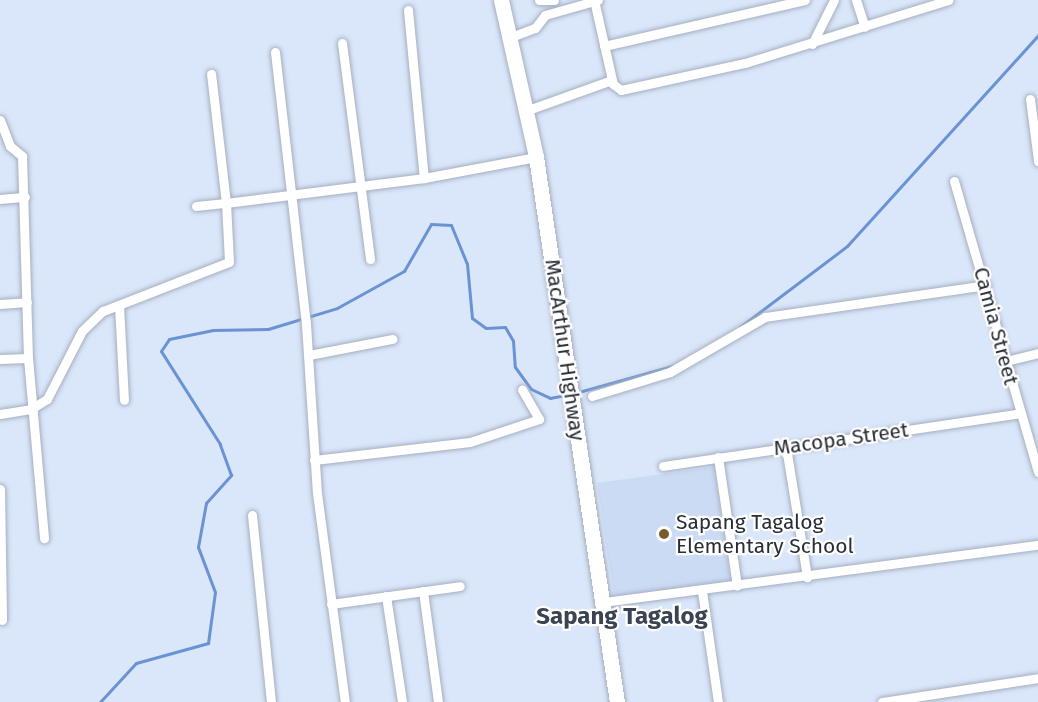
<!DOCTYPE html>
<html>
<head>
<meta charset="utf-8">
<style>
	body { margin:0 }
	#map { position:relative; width:1038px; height:702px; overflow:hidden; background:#dae6f9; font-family:"Fira Sans",sans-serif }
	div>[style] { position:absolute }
	.built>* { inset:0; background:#cbdbf4 }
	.stream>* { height:3px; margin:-1.5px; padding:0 1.5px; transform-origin:1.5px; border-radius:1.5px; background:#6a93d3 }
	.roads { filter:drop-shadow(0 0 2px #a4afc1) drop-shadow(0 0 2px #a4afc1) }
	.minor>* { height:9px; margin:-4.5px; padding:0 4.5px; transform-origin:4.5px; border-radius:4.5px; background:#fff }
	.trunk>* { height:15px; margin:-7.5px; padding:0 7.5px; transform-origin:7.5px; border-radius:7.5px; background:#fff }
	.dots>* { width:16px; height:16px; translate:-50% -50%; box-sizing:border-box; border:3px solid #fff; border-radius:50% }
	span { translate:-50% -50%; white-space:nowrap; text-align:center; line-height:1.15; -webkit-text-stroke:4.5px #fff; paint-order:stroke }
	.street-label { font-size:21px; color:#292e35 }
	.poi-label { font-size:21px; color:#292e35 }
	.left { translate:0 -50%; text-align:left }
	.quarter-label { font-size:24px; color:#3a4352; font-weight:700 }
</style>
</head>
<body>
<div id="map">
	<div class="built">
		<i style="clip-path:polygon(714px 467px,731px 585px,614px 597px,597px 483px)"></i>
	</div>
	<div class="stream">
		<i style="left:740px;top:327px;width:134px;rotate:-37.1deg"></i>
		<i style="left:847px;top:246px;width:285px;rotate:-47.8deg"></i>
		<i style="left:575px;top:393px;width:101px;rotate:-15.6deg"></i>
		<i style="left:100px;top:702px;width:53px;rotate:-47.3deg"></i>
		<i style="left:136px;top:663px;width:75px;rotate:-15.5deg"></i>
		<i style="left:208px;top:643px;width:51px;rotate:-82.2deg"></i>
		<i style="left:215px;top:592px;width:48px;rotate:-110.7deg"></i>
		<i style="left:198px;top:547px;width:45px;rotate:-79.7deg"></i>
		<i style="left:206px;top:503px;width:38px;rotate:-48deg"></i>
		<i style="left:231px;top:475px;width:33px;rotate:-110deg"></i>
		<i style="left:220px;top:444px;width:110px;rotate:-122.4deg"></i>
		<i style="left:161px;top:351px;width:14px;rotate:-56deg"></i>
		<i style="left:169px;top:339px;width:45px;rotate:-11.6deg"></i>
		<i style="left:213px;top:330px;width:55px;rotate:-1deg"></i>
		<i style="left:268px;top:329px;width:72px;rotate:-16.9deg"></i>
		<i style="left:337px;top:308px;width:77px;rotate:-28.9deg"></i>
		<i style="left:404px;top:271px;width:54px;rotate:-60.1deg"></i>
		<i style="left:431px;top:224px;width:20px;rotate:3deg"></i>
		<i style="left:451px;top:225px;width:42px;rotate:67.7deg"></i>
		<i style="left:467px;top:264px;width:54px;rotate:84.7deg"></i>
		<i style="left:472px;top:318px;width:17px;rotate:36deg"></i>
		<i style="left:486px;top:328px;width:19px;rotate:-3deg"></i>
		<i style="left:505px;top:327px;width:16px;rotate:60deg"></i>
		<i style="left:513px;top:341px;width:26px;rotate:86deg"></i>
		<i style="left:515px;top:367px;width:27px;rotate:54deg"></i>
		<i style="left:531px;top:389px;width:21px;rotate:25deg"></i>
		<i style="left:550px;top:398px;width:15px;rotate:-11deg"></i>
	</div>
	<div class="roads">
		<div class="minor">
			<i style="left:539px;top:0;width:15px"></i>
			<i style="left:594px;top:0;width:86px;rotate:77.3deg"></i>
			<i style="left:613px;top:84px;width:10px;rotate:37deg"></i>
			<i style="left:621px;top:90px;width:127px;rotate:-12.3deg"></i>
			<i style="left:745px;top:63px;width:213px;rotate:-17.2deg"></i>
			<i style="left:856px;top:0;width:28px;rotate:72deg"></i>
			<i style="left:408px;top:10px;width:169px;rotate:84.6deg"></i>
			<i style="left:511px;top:37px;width:26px;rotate:-21deg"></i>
			<i style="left:535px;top:28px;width:16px;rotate:-52deg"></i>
			<i style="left:545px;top:15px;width:55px;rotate:-15.8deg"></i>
			<i style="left:342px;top:43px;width:218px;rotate:82.6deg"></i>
			<i style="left:812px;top:44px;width:49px;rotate:-63.4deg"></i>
			<i style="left:604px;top:46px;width:206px;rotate:-12.9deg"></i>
			<i style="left:275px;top:52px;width:274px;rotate:83.5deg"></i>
			<i style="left:306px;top:324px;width:169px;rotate:86.3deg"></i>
			<i style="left:317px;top:493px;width:211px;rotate:82.4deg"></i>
			<i style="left:1030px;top:99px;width:63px;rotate:82.6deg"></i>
			<i style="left:528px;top:110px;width:89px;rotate:-19.7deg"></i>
			<i style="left:0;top:120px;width:28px;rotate:69deg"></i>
			<i style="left:10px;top:146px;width:16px;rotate:40deg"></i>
			<i style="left:22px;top:156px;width:202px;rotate:88.3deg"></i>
			<i style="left:28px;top:358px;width:181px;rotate:84.9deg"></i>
			<i style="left:954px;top:181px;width:303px;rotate:73.9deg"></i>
			<i style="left:0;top:199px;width:25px;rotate:-5deg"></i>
			<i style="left:196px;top:206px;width:30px;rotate:-6deg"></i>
			<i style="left:226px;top:203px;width:130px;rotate:-96.6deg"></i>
			<i style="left:0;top:304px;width:27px;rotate:-4deg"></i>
			<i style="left:119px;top:305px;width:95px;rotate:87deg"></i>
			<i style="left:309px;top:355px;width:85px;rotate:-10.9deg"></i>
			<i style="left:0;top:359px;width:28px;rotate:-2deg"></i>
			<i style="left:1006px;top:361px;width:33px;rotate:-14deg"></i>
			<i style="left:592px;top:396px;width:82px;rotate:-17.1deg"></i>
			<i style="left:670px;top:372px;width:110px;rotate:-30.1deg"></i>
			<i style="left:765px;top:317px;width:223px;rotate:-8.2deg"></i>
			<i style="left:0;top:414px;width:31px;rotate:-9deg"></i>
			<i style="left:31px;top:409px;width:19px;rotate:-32deg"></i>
			<i style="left:47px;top:399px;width:76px;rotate:-62.8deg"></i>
			<i style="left:82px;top:331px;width:29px;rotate:-44deg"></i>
			<i style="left:103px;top:311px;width:135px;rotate:-21.3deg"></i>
			<i style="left:229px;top:262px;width:59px;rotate:-92.9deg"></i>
			<i style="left:226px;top:203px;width:200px;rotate:-7.2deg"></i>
			<i style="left:424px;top:178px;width:114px;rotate:-10.6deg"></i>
			<i style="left:786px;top:447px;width:132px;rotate:80.8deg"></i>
			<i style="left:718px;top:457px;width:130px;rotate:81.6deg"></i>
			<i style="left:314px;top:460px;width:157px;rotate:-6.6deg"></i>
			<i style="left:470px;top:442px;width:73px;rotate:-18.4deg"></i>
			<i style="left:539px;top:419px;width:34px;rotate:-120deg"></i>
			<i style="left:663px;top:466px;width:361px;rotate:-8.4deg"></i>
			<i style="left:0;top:489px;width:131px;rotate:89.1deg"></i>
			<i style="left:252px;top:515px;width:188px;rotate:84.2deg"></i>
			<i style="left:423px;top:591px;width:112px;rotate:82.3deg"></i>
			<i style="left:702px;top:591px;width:112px;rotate:81.8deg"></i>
			<i style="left:386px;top:596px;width:107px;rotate:81.4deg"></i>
			<i style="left:603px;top:602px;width:439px;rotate:-7.5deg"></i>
			<i style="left:331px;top:604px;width:130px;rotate:-7.9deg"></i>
			<i style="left:882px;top:702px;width:158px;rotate:-8.7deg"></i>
		</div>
		<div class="trunk">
			<i style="left:501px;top:0;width:161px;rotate:77.4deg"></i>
			<i style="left:536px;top:157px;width:551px;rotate:81.55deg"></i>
		</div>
	</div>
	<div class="dots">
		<i style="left:664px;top:534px;background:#775c2e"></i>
	</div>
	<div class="street-label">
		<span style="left:996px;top:326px;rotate:75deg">Camia Street</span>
		<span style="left:565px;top:350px;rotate:82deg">MacArthur Highway</span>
		<span style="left:841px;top:439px;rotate:-8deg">Macopa Street</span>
	</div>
	<div class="poi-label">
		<span class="left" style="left:676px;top:534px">Sapang Tagalog<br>Elementary School</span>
	</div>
	<div class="quarter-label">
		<span style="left:622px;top:617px">Sapang Tagalog</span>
	</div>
</div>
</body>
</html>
